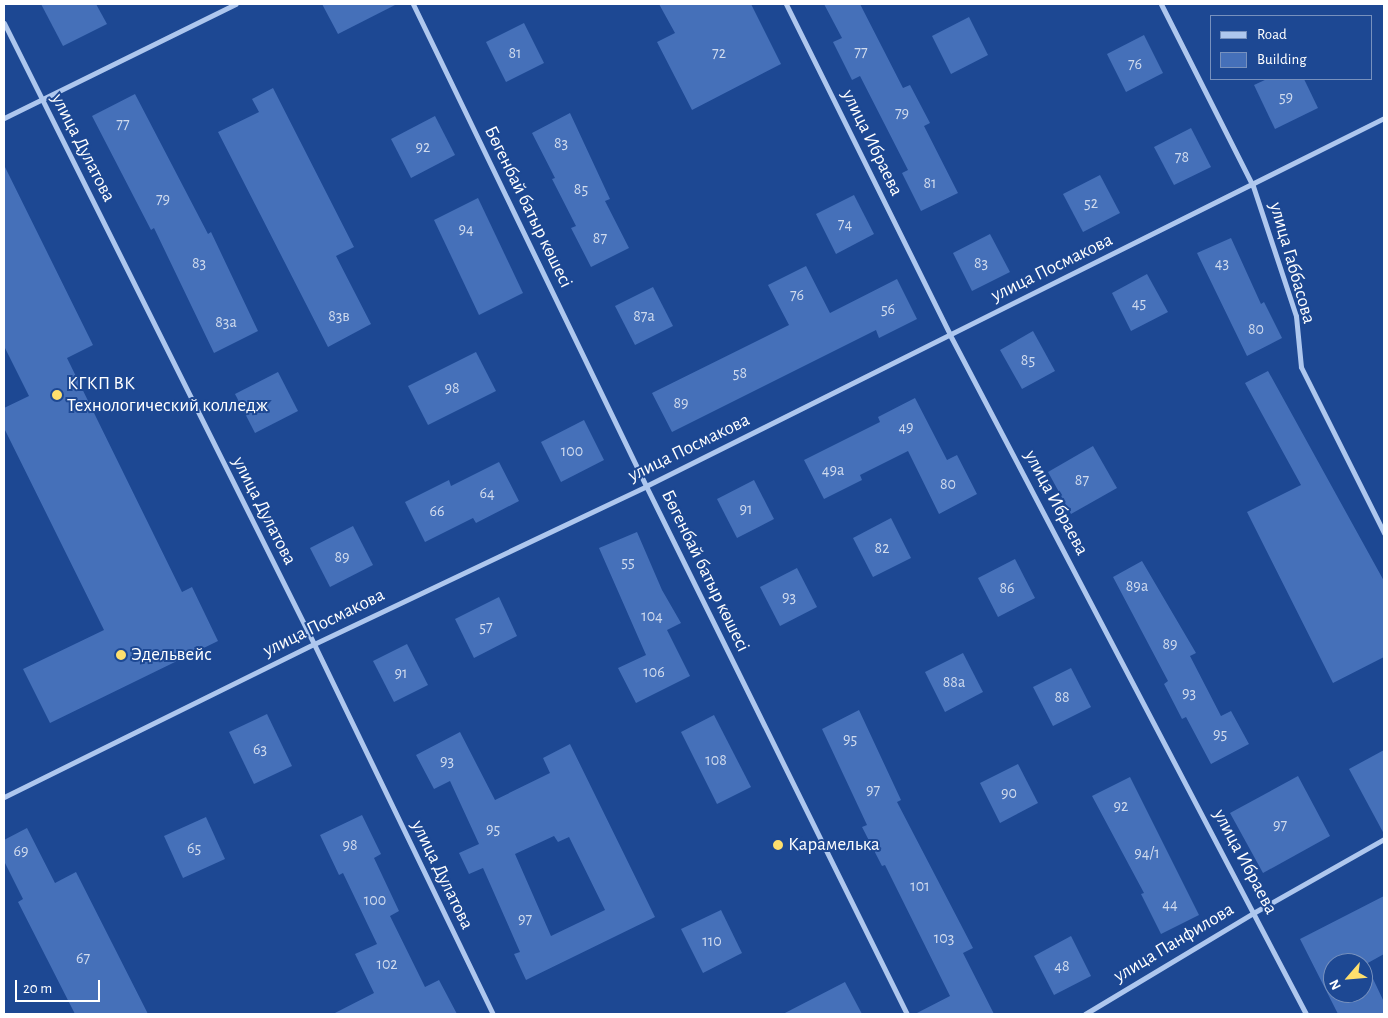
<!DOCTYPE html>
<html>
<head>
<meta charset="utf-8">
<style>
	body { margin:0 }
	#map { position:relative; width:1388px; height:1018px; overflow:hidden; background:#1d4893; font-family:"Alegreya Sans",sans-serif }
	div>[style] { position:absolute }
	.building>* { inset:0; background:#4570b9 }
	.street>* { height:5px; margin:-2.5px; padding:0 2.5px; transform-origin:2.5px; border-radius:2.5px; background:#aec7ee }
	.dots>* { width:14px; height:14px; translate:-50% -50%; box-sizing:border-box; border:2px solid #1d4893; border-radius:50% }
	span { translate:-50% -50%; white-space:nowrap; text-align:center; line-height:1.15; -webkit-text-stroke:4px #1d4893; paint-order:stroke }
	.number-label { font-size:16px; color:#d0dbee }
	.number-label span { -webkit-text-stroke-width:0 }
	.street-label { font-size:19px; color:#fff }
	.poi-label { font-size:19px; color:#fff }
	.left { translate:0 -50%; text-align:left }
	.frame { position:absolute; inset:0; border:5px solid #fff; pointer-events:none }
	.legend { position:absolute; left:1210px; top:15px; width:162px; height:65px; box-sizing:border-box; background:#1d4893; border:1px solid #7791be; margin:0; padding:6px 9px; list-style:none; font-size:15px; color:#fff }
	.legend li { display:flex; align-items:center; gap:10px; height:25px }
	.legend b { width:25px; border:1px solid #7791be }
	.north { position:absolute; left:1323px; top:953px; width:50px; height:50px; box-sizing:border-box; background:#1d4893; border:1px solid #7791be; border-radius:50%; rotate:243deg; font-size:14px; font-weight:700; line-height:20px; text-align:center; color:#fff }
	.north::after { content:''; display:block; margin:auto; width:18px; height:22px; background:#fedf6d; clip-path:polygon(50% 0,100% 100%,50% 72%,0 100%) }
	.scale { position:absolute; left:15px; top:980px; width:85px; height:22px; box-sizing:border-box; border:2px solid #fff; border-top:0; padding-left:6px; font-size:15px; line-height:18px; white-space:nowrap; color:#fff; -webkit-text-stroke:4px #1d4893; paint-order:stroke }
</style>
</head>
<body>
<div id="map">
	<div class="building">
		<i style="clip-path:polygon(41px 4px,96px 4px,107px 24px,63px 46px)"></i>
		<i style="clip-path:polygon(322px 4px,397px 4px,338px 34px)"></i>
		<i style="clip-path:polygon(659px 4px,751px 4px,781px 64px,692px 110px,657px 42px,675px 33px)"></i>
		<i style="clip-path:polygon(824px 4px,860px 4px,903px 88px,910px 85px,930px 123px,924px 126px,958px 193px,921px 211px,902px 173px,908px 170px,860px 76px,852px 80px,833px 42px,842px 38px)"></i>
		<i style="clip-path:polygon(969px 17px,988px 55px,951px 74px,932px 36px)"></i>
		<i style="clip-path:polygon(524px 23px,544px 63px,506px 82px,486px 42px)"></i>
		<i style="clip-path:polygon(1144px 35px,1163px 73px,1126px 92px,1107px 54px)"></i>
		<i style="clip-path:polygon(1267px 79px,1304px 79px,1318px 108px,1275px 129px,1254px 85px)"></i>
		<i style="clip-path:polygon(273px 88px,354px 247px,336px 256px,371px 324px,328px 347px,218px 132px,259px 112px,252px 99px)"></i>
		<i style="clip-path:polygon(135px 94px,208px 234px,211px 232px,258px 331px,214px 353px,154px 228px,151px 230px,92px 116px)"></i>
		<i style="clip-path:polygon(570px 113px,610px 199px,605px 201px,629px 248px,591px 267px,571px 228px,576px 226px,552px 179px,555px 178px,532px 133px)"></i>
		<i style="clip-path:polygon(435px 116px,455px 155px,411px 178px,391px 139px)"></i>
		<i style="clip-path:polygon(1191px 128px,1211px 167px,1174px 185px,1154px 147px)"></i>
		<i style="clip-path:polygon(4px 165px,93px 345px,67px 358px,182px 592px,192px 587px,218px 641px,50px 723px,23px 669px,104px 630px,4px 428px,4px 408px,29px 396px,4px 346px)"></i>
		<i style="clip-path:polygon(1100px 175px,1120px 213px,1083px 232px,1063px 194px)"></i>
		<i style="clip-path:polygon(854px 195px,874px 234px,836px 254px,816px 214px)"></i>
		<i style="clip-path:polygon(478px 198px,523px 293px,479px 315px,434px 220px)"></i>
		<i style="clip-path:polygon(990px 234px,1010px 272px,972px 291px,953px 253px)"></i>
		<i style="clip-path:polygon(1231px 238px,1261px 304px,1264px 302px,1282px 338px,1247px 356px,1197px 253px)"></i>
		<i style="clip-path:polygon(806px 266px,830px 313px,897px 279px,917px 319px,879px 338px,876px 330px,672px 432px,652px 393px,789px 325px,768px 285px)"></i>
		<i style="clip-path:polygon(1147px 274px,1168px 312px,1131px 331px,1112px 293px)"></i>
		<i style="clip-path:polygon(653px 287px,673px 326px,635px 345px,615px 306px)"></i>
		<i style="clip-path:polygon(1033px 331px,1055px 371px,1022px 389px,1000px 350px)"></i>
		<i style="clip-path:polygon(476px 352px,496px 391px,428px 425px,408px 386px)"></i>
		<i style="clip-path:polygon(1268px 371px,1384px 581px,1384px 657px,1333px 683px,1247px 512px,1301px 485px,1245px 383px)"></i>
		<i style="clip-path:polygon(278px 372px,298px 411px,255px 433px,235px 394px)"></i>
		<i style="clip-path:polygon(915px 398px,947px 460px,957px 455px,977px 494px,939px 514px,908px 451px,860px 475px,862px 480px,824px 499px,804px 460px,880px 422px,878px 417px)"></i>
		<i style="clip-path:polygon(584px 420px,604px 460px,561px 482px,541px 442px)"></i>
		<i style="clip-path:polygon(1093px 446px,1117px 488px,1071px 514px,1048px 472px)"></i>
		<i style="clip-path:polygon(499px 462px,519px 501px,476px 523px,473px 518px,425px 542px,405px 502px,449px 480px,451px 486px)"></i>
		<i style="clip-path:polygon(754px 480px,774px 519px,737px 538px,717px 499px)"></i>
		<i style="clip-path:polygon(891px 518px,911px 558px,873px 577px,853px 538px)"></i>
		<i style="clip-path:polygon(353px 526px,373px 565px,330px 587px,310px 548px)"></i>
		<i style="clip-path:polygon(637px 532px,662px 590px,681px 623px,667px 630px,690px 676px,636px 703px,618px 668px,646px 655px,599px 548px)"></i>
		<i style="clip-path:polygon(1015px 559px,1035px 598px,998px 617px,978px 578px)"></i>
		<i style="clip-path:polygon(1142px 561px,1196px 653px,1190px 656px,1221px 716px,1231px 711px,1249px 744px,1211px 764px,1186px 717px,1182px 719px,1164px 684px,1168px 681px,1113px 577px)"></i>
		<i style="clip-path:polygon(797px 568px,817px 607px,780px 626px,760px 587px)"></i>
		<i style="clip-path:polygon(499px 597px,517px 636px,474px 658px,455px 619px)"></i>
		<i style="clip-path:polygon(407px 644px,428px 685px,394px 702px,373px 661px)"></i>
		<i style="clip-path:polygon(963px 653px,983px 692px,945px 712px,925px 672px)"></i>
		<i style="clip-path:polygon(1071px 668px,1091px 707px,1053px 726px,1033px 687px)"></i>
		<i style="clip-path:polygon(859px 710px,901px 800px,897px 802px,973px 948px,963px 953px,994px 1014px,915px 1014px,950px 996px,885px 865px,882px 866px,862px 827px,867px 825px,822px 729px)"></i>
		<i style="clip-path:polygon(267px 714px,292px 766px,254px 784px,229px 732px)"></i>
		<i style="clip-path:polygon(714px 715px,751px 787px,717px 804px,681px 732px)"></i>
		<i style="clip-path:polygon(evenodd,460px 732px,495px 800px,550px 773px,543px 758px,570px 744px,655px 917px,526px 980px,514px 954px,520px 952px,483px 868px,469px 874px,459px 853px,479px 844px,450px 781px,434px 789px,416px 755px,460px 732px,554px 836px,558px 842px,569px 837px,605px 910px,551px 936px,515px 854px,554px 836px)"></i>
		<i style="clip-path:polygon(1384px 750px,1384px 834px,1349px 769px)"></i>
		<i style="clip-path:polygon(1018px 764px,1038px 803px,1000px 823px,980px 783px)"></i>
		<i style="clip-path:polygon(1298px 776px,1330px 836px,1263px 873px,1230px 813px)"></i>
		<i style="clip-path:polygon(1130px 777px,1199px 915px,1161px 934px,1141px 894px,1144px 893px,1092px 796px)"></i>
		<i style="clip-path:polygon(362px 815px,381px 854px,374px 858px,399px 911px,390px 916px,425px 987px,439px 980px,457px 1014px,333px 1014px,374px 993px,355px 954px,377px 944px,343px 873px,339px 875px,320px 835px)"></i>
		<i style="clip-path:polygon(206px 817px,225px 859px,183px 878px,164px 836px)"></i>
		<i style="clip-path:polygon(27px 828px,55px 883px,76px 872px,148px 1014px,75px 1014px,18px 902px,23px 899px,4px 861px,4px 840px)"></i>
		<i style="clip-path:polygon(evenodd,1384px 896px,1384px 954px,1366px 964px,1384px 1002px,1384px 1014px,1338px 1014px,1300px 939px,1384px 896px,1333px 963px,1363px 963px,1363px 993px,1333px 993px,1333px 963px)"></i>
		<i style="clip-path:polygon(721px 910px,742px 953px,703px 973px,681px 929px)"></i>
		<i style="clip-path:polygon(1071px 936px,1091px 976px,1054px 995px,1034px 956px)"></i>
		<i style="clip-path:polygon(845px 982px,862px 1014px,783px 1014px)"></i>
	</div>
	<div class="street">
		<i style="left:413px;top:4px;width:535px;rotate:64.2deg"></i>
		<i style="left:646px;top:486px;width:589px;rotate:63.7deg"></i>
		<i style="left:786px;top:4px;width:369px;rotate:63.6deg"></i>
		<i style="left:950px;top:335px;width:767px;rotate:62.33deg"></i>
		<i style="left:1161px;top:4px;width:204px;rotate:63.2deg"></i>
		<i style="left:1253px;top:186px;width:137px;rotate:71.7deg"></i>
		<i style="left:1296px;top:316px;width:51px;rotate:84.4deg"></i>
		<i style="left:1301px;top:367px;width:186px;rotate:63.4deg"></i>
		<i style="left:4px;top:23px;width:694px;rotate:63.47deg"></i>
		<i style="left:314px;top:644px;width:411px;rotate:64.2deg"></i>
		<i style="left:4px;top:118px;width:258px;rotate:-26.2deg"></i>
		<i style="left:4px;top:797px;width:346px;rotate:-26.3deg"></i>
		<i style="left:314px;top:644px;width:368px;rotate:-25.4deg"></i>
		<i style="left:646px;top:486px;width:825px;rotate:-26.5deg"></i>
		<i style="left:1085px;top:1014px;width:198px;rotate:-31deg"></i>
		<i style="left:1255px;top:912px;width:148px;rotate:-29.5deg"></i>
	</div>
	<div class="dots">
		<i style="left:57px;top:395px;background:#fedf6d"></i>
		<i style="left:121px;top:655px;background:#fedf6d"></i>
		<i style="left:778px;top:845px;background:#fedf6d"></i>
	</div>
	<div class="number-label">
		<span style="left:861px;top:52px">77</span>
		<span style="left:515px;top:53px">81</span>
		<span style="left:719px;top:53px">72</span>
		<span style="left:1135px;top:64px">76</span>
		<span style="left:1286px;top:97px">59</span>
		<span style="left:902px;top:113px">79</span>
		<span style="left:123px;top:124px">77</span>
		<span style="left:561px;top:143px">83</span>
		<span style="left:423px;top:147px">92</span>
		<span style="left:1182px;top:157px">78</span>
		<span style="left:930px;top:183px">81</span>
		<span style="left:581px;top:189px">85</span>
		<span style="left:163px;top:199px">79</span>
		<span style="left:1091px;top:203px">52</span>
		<span style="left:845px;top:224px">74</span>
		<span style="left:466px;top:229px">94</span>
		<span style="left:600px;top:238px">87</span>
		<span style="left:199px;top:263px">83</span>
		<span style="left:981px;top:263px">83</span>
		<span style="left:1222px;top:263px">43</span>
		<span style="left:797px;top:295px">76</span>
		<span style="left:1139px;top:303px">45</span>
		<span style="left:888px;top:309px">56</span>
		<span style="left:339px;top:316px">83в</span>
		<span style="left:644px;top:316px">87а</span>
		<span style="left:226px;top:322px">83а</span>
		<span style="left:1256px;top:329px">80</span>
		<span style="left:1028px;top:360px">85</span>
		<span style="left:740px;top:373px">58</span>
		<span style="left:452px;top:388px">98</span>
		<span style="left:681px;top:403px">89</span>
		<span style="left:906px;top:427px">49</span>
		<span style="left:572px;top:451px">100</span>
		<span style="left:833px;top:470px">49а</span>
		<span style="left:1082px;top:480px">87</span>
		<span style="left:948px;top:484px">80</span>
		<span style="left:487px;top:493px">64</span>
		<span style="left:746px;top:509px">91</span>
		<span style="left:437px;top:511px">66</span>
		<span style="left:882px;top:548px">82</span>
		<span style="left:342px;top:557px">89</span>
		<span style="left:628px;top:562px">55</span>
		<span style="left:1137px;top:586px">89а</span>
		<span style="left:1007px;top:588px">86</span>
		<span style="left:789px;top:597px">93</span>
		<span style="left:652px;top:616px">104</span>
		<span style="left:486px;top:627px">57</span>
		<span style="left:1170px;top:644px">89</span>
		<span style="left:654px;top:672px">106</span>
		<span style="left:401px;top:673px">91</span>
		<span style="left:954px;top:682px">88а</span>
		<span style="left:1189px;top:693px">93</span>
		<span style="left:1062px;top:697px">88</span>
		<span style="left:1220px;top:734px">95</span>
		<span style="left:850px;top:739px">95</span>
		<span style="left:260px;top:749px">63</span>
		<span style="left:716px;top:760px">108</span>
		<span style="left:447px;top:761px">93</span>
		<span style="left:873px;top:790px">97</span>
		<span style="left:1009px;top:793px">90</span>
		<span style="left:1121px;top:806px">92</span>
		<span style="left:1280px;top:825px">97</span>
		<span style="left:493px;top:829px">95</span>
		<span style="left:350px;top:845px">98</span>
		<span style="left:194px;top:848px">65</span>
		<span style="left:21px;top:851px">69</span>
		<span style="left:1147px;top:853px">94/1</span>
		<span style="left:920px;top:886px">101</span>
		<span style="left:375px;top:900px">100</span>
		<span style="left:1170px;top:904px">44</span>
		<span style="left:525px;top:919px">97</span>
		<span style="left:944px;top:938px">103</span>
		<span style="left:712px;top:941px">110</span>
		<span style="left:83px;top:958px">67</span>
		<span style="left:387px;top:964px">102</span>
		<span style="left:1062px;top:966px">48</span>
	</div>
	<div class="street-label">
		<span style="left:872px;top:143px;rotate:64deg">улица Ибраева</span>
		<span style="left:83px;top:148px;rotate:63deg">улица Дулатова</span>
		<span style="left:528px;top:207px;rotate:64deg">Бөгенбай батыр көшесі</span>
		<span style="left:1292px;top:263px;rotate:74deg">улица Габбасова</span>
		<span style="left:1052px;top:268px;rotate:-26deg">улица Посмакова</span>
		<span style="left:689px;top:448px;rotate:-26deg">улица Посмакова</span>
		<span style="left:1056px;top:503px;rotate:62deg">улица Ибраева</span>
		<span style="left:264px;top:511px;rotate:63deg">улица Дулатова</span>
		<span style="left:705px;top:571px;rotate:64deg">Бөгенбай батыр көшесі</span>
		<span style="left:324px;top:623px;rotate:-26deg">улица Посмакова</span>
		<span style="left:1245px;top:862px;rotate:62deg">улица Ибраева</span>
		<span style="left:442px;top:875px;rotate:64deg">улица Дулатова</span>
		<span style="left:1174px;top:943px;rotate:-31deg">улица Панфилова</span>
	</div>
	<div class="poi-label">
		<span class="left" style="left:67px;top:395px">КГКП ВК<br>Технологический колледж</span>
		<span class="left" style="left:131px;top:655px">Эдельвейс</span>
		<span class="left" style="left:788px;top:845px">Карамелька</span>
	</div>
	<div class="frame"></div>
	<ul class="legend">
	<li><b style="height:6px;background:#aec7ee"></b>Road</li>
	<li><b style="height:14px;background:#4570b9"></b>Building</li>
	</ul>
	<div class="north">N</div>
	<div class="scale">20 m</div>
</div>
</body>
</html>
